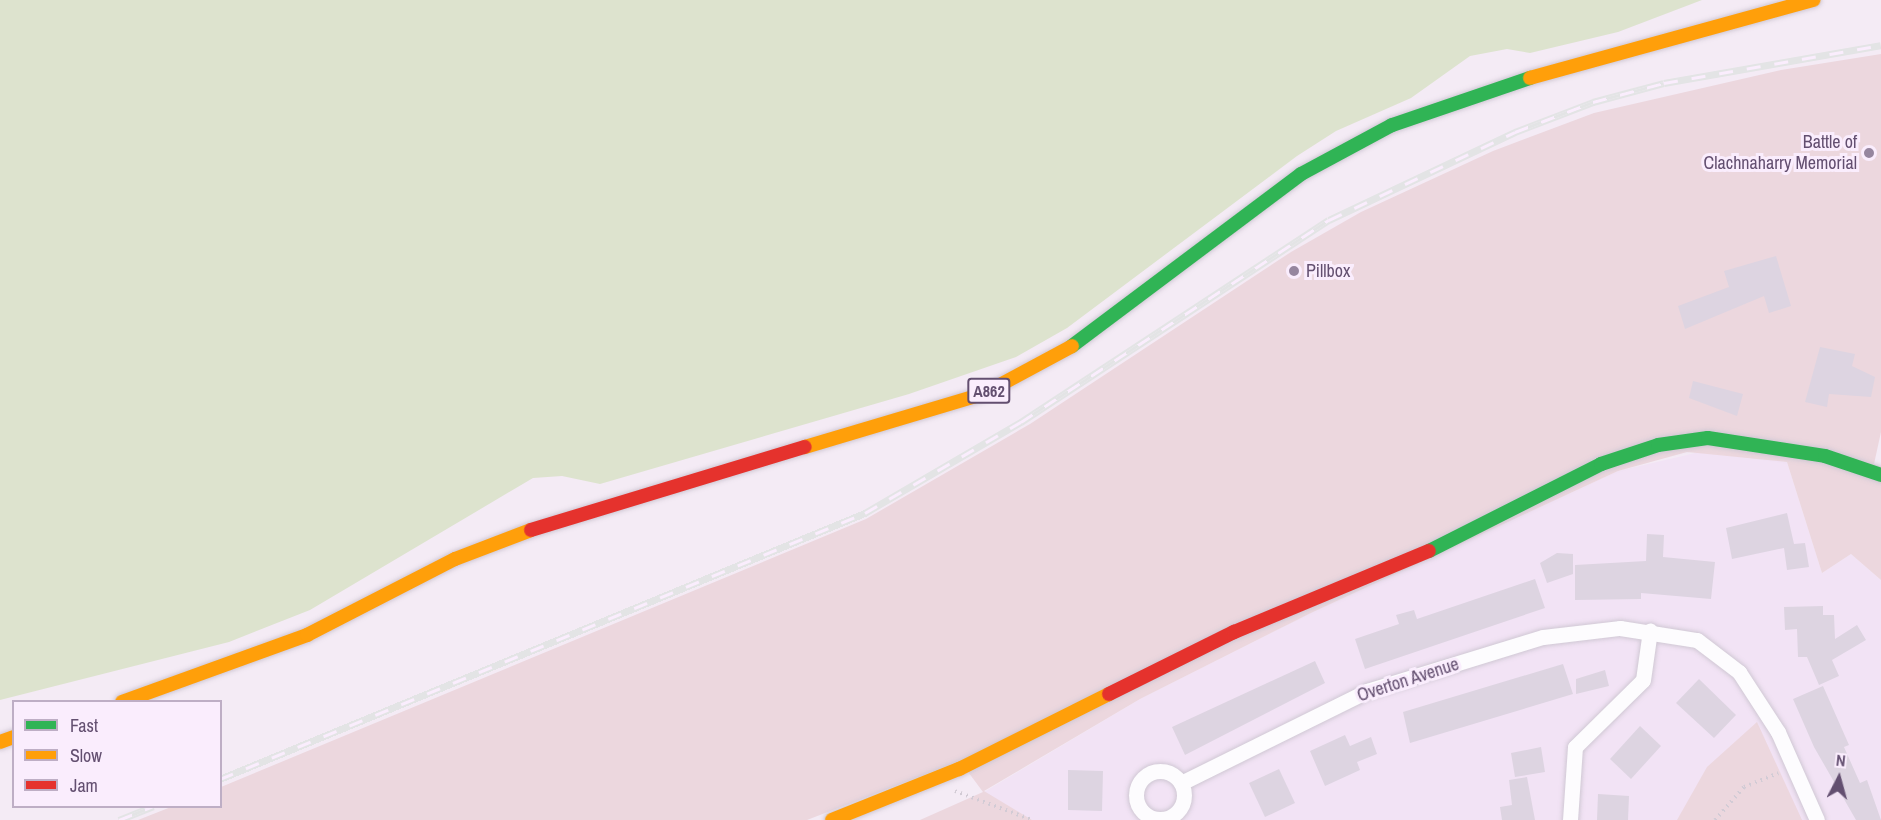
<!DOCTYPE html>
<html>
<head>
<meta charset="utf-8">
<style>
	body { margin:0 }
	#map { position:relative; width:1881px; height:820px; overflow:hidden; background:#f4ebf5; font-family:"Archivo Narrow",sans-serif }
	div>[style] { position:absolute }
	.residential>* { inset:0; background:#f2e3f5 }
	.green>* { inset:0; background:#ecd7de }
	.water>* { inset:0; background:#dde3ce }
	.building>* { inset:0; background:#ddd4e1 }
	.path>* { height:4px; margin-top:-2px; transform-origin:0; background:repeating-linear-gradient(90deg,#d2cbd5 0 1.5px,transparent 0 6px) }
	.roads { filter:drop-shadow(0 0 2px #d0c8d4) drop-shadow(0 0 2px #d0c8d4) }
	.street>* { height:15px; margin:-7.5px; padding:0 7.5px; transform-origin:7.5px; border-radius:7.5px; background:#fdfcfe }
	.street>.ring { margin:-7.5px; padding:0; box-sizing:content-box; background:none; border:15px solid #fdfcfe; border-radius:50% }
	.fast>* { height:14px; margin:-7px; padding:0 7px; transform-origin:7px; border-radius:7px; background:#30b455 }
	.slow>* { height:14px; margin:-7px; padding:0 7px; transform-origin:7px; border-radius:7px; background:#ff9f0a }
	.jam>* { height:14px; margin:-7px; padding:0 7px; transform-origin:7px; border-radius:7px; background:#e5322d }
	.rail>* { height:7px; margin-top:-3.5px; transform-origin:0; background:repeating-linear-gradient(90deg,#faedfd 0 14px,#e3e4e5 0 28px); box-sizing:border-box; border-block:2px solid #e3e4e5 }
	.dots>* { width:16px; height:16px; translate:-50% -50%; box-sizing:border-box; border:3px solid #faedfd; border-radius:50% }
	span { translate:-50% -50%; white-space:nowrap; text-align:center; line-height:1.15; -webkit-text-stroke:6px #faedfd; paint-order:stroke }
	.shield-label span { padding:2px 4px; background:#faedfd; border:2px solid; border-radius:4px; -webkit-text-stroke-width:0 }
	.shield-label { font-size:16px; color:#634f70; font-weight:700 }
	.poi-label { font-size:18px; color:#634f70 }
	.right { translate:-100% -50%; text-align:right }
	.left { translate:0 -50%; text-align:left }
	.street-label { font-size:18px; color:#634f70 }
	.legend { position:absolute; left:12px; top:700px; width:210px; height:108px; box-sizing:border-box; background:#faedfd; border:2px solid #beaec5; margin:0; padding:8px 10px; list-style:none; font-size:18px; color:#634f70 }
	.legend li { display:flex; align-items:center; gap:12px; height:30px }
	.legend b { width:30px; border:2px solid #beaec5 }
	.north { position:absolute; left:1809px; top:748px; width:60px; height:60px; -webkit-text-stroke:4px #faedfd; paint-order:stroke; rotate:6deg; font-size:16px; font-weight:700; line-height:24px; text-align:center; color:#634f70 }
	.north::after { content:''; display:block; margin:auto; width:21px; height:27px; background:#634f70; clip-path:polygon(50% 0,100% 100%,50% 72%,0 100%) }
</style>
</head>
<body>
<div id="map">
	<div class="residential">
		<i style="clip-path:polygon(1704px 451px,1787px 462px,1822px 573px,1851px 554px,1881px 580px,1881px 820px,1032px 820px,984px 792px,1140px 699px,1313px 612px,1618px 471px)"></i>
	</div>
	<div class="green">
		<i style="clip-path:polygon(1881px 54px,1881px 432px,1874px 464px,1881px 467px,1881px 580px,1851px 554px,1822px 573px,1787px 462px,1687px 452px,1618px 471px,1313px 612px,1140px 699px,984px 791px,1032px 820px,920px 820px,983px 792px,960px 761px,807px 820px,138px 820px,171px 807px,220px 806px,221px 787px,866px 519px,1030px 424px,1291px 252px,1361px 212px,1493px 151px,1594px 113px,1781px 70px)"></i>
		<i style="clip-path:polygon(1757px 722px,1802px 820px,1677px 820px,1707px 767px)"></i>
	</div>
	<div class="water">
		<i style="clip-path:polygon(0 0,1702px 0,1618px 32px,1530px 53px,1507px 49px,1470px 56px,1411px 98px,1336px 131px,1297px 156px,1067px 328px,1016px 357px,909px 394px,600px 484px,562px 476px,533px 478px,310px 610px,229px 642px,0 700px)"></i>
	</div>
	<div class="building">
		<i style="clip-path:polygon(1776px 256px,1791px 306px,1769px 313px,1764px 296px,1685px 329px,1678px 306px,1729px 287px,1724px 271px)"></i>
		<i style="clip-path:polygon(1820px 347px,1855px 354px,1852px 366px,1875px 377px,1871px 397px,1829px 394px,1827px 407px,1805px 402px)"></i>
		<i style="clip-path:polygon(1693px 381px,1743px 394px,1737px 416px,1689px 398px)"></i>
		<i style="clip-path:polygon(1787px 513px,1794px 544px,1805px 543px,1809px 567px,1787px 570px,1784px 548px,1732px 559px,1726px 528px)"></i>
		<i style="clip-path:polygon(1647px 534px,1664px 535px,1663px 557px,1715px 562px,1711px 599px,1641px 593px,1641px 599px,1575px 600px,1575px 565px,1646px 561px)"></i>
		<i style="clip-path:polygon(1557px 553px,1573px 554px,1573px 574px,1547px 583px,1540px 563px)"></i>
		<i style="clip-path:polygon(1535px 579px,1545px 608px,1365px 669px,1355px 639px,1399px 624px,1396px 615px,1414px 610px,1417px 619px)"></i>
		<i style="clip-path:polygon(1823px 606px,1823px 615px,1834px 615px,1835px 639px,1857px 625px,1866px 640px,1832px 660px,1839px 676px,1819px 685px,1807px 657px,1798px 657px,1797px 629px,1785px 630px,1784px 607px)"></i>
		<i style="clip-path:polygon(1315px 661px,1325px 683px,1185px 755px,1172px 727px)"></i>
		<i style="clip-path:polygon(1563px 664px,1573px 694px,1410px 743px,1403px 712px)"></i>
		<i style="clip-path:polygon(1605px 670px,1609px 686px,1576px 694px,1576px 679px)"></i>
		<i style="clip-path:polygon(1699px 679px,1736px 715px,1714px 738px,1676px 703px)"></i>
		<i style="clip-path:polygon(1823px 686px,1849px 745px,1844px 747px,1860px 783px,1867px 780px,1881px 820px,1856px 820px,1814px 747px,1793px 699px)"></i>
		<i style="clip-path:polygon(1640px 726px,1661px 746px,1631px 779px,1610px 759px)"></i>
		<i style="clip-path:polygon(1345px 735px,1350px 746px,1371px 737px,1377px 754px,1357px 762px,1360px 770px,1325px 786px,1310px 751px)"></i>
		<i style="clip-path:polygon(1541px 747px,1545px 772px,1515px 777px,1511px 753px)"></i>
		<i style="clip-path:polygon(1279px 769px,1295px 803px,1265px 817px,1249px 783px)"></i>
		<i style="clip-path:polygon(1068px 770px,1103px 771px,1102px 811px,1068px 810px)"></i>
		<i style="clip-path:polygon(1527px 777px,1535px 820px,1502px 820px,1500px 807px,1512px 805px,1509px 780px)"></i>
		<i style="clip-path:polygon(1598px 794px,1629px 796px,1628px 820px,1597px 820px)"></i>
	</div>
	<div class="path">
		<i style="left:955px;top:791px;width:82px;rotate:20.6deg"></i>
		<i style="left:1152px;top:820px;width:2px;rotate:-27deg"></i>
		<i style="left:1715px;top:820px;width:44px;rotate:-48.7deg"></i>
		<i style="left:1744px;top:787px;width:37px;rotate:-22deg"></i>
	</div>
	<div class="roads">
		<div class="street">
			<i class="ring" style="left:1136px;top:771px;width:33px;height:33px"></i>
			<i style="left:1181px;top:783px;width:208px;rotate:-26.3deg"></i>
			<i style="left:1367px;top:691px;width:184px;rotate:-17.1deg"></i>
			<i style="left:1543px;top:637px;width:78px;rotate:-6.7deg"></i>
			<i style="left:1620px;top:628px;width:78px;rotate:8.9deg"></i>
			<i style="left:1697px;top:640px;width:53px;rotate:37.3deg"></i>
			<i style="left:1739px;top:672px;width:72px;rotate:57deg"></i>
			<i style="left:1778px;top:732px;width:96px;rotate:66.1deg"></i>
			<i style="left:1570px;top:820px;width:73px;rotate:-86.1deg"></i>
			<i style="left:1575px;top:747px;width:95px;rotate:-44.6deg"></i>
			<i style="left:1643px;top:680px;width:50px;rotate:-82deg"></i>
		</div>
		<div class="fast">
			<i style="left:1072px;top:346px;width:286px;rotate:-36.9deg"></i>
			<i style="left:1301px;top:174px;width:103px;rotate:-28.3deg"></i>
			<i style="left:1392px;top:125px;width:146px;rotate:-18.8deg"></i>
			<i style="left:1429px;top:551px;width:193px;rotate:-26.8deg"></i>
			<i style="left:1601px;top:464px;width:60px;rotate:-18.4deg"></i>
			<i style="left:1658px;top:445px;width:50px;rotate:-8deg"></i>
			<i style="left:1708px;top:438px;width:118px;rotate:8.7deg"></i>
			<i style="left:1825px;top:456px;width:59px;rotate:18.7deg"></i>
		</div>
		<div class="slow">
			<i style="left:1530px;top:78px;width:294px;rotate:-15.4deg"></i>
			<i style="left:805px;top:447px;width:186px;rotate:-16.6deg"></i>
			<i style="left:983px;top:394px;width:101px;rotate:-28.3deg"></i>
			<i style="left:122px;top:702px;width:197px;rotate:-19.9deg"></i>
			<i style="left:307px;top:635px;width:166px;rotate:-27.2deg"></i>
			<i style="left:455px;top:559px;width:81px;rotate:-20.9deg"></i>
			<i style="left:0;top:742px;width:15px;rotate:-20deg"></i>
			<i style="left:832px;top:820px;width:137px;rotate:-21.9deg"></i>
			<i style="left:959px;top:769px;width:168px;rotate:-26.6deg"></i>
		</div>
		<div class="jam">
			<i style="left:531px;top:530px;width:286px;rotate:-16.9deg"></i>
			<i style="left:1109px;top:694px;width:140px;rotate:-26.4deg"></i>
			<i style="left:1234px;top:632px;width:211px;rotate:-22.6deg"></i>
		</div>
	</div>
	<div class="rail">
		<i style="left:220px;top:779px;width:698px;rotate:-22.41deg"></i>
		<i style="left:865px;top:513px;width:181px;rotate:-30.3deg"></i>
		<i style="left:1021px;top:422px;width:368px;rotate:-33.3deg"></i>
		<i style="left:1329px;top:220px;width:206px;rotate:-25.3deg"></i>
		<i style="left:1515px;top:132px;width:84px;rotate:-21deg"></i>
		<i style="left:1593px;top:102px;width:73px;rotate:-15deg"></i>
		<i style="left:1664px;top:83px;width:220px;rotate:-9.9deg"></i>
		<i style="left:119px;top:820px;width:37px;rotate:-22deg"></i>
	</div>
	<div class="dots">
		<i style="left:1869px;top:153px;background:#96869f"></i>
		<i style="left:1294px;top:271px;background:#96869f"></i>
	</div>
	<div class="shield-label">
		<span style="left:989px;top:391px">A862</span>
	</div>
	<div class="poi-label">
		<span class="right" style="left:1857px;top:153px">Battle of<br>Clachnaharry Memorial</span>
		<span class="left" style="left:1306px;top:271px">Pillbox</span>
	</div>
	<div class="street-label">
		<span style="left:1408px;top:680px;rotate:-18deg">Overton Avenue</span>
	</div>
	<ul class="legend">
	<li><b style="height:8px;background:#30b455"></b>Fast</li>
	<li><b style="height:8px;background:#ff9f0a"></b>Slow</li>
	<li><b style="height:8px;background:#e5322d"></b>Jam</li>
	</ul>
	<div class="north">N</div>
</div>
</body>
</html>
